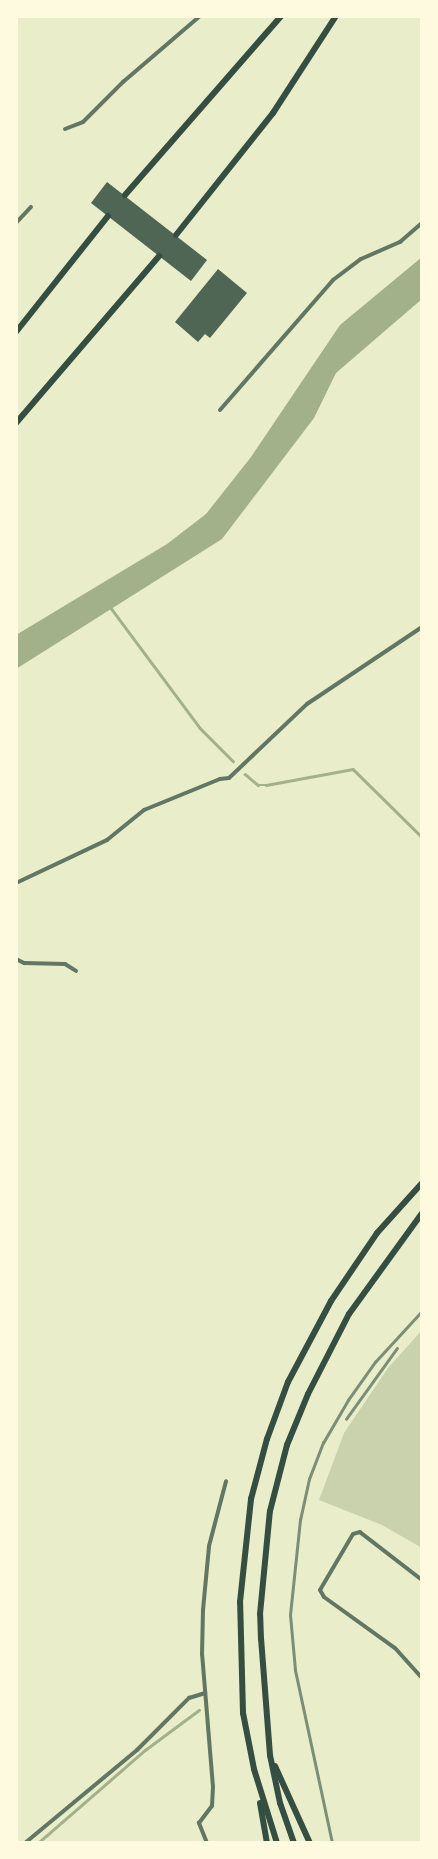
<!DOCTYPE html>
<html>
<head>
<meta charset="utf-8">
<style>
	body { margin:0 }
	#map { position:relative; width:438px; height:1859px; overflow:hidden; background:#e9edc9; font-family:Ubuntu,sans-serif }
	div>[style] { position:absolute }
	.green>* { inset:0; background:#cad2ad }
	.water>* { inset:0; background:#a3b18a }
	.stream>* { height:2.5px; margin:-1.25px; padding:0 1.25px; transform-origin:1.25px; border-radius:1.25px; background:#a3b18a }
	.building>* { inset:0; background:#4f6655 }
	.minor>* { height:4px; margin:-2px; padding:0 2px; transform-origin:2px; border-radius:2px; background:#617663 }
	.motorway>* { height:6px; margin:-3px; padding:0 3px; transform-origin:3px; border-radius:3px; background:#344e41 }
	.rail>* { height:2.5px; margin:-1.25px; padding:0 1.25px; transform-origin:1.25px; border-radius:1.25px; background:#7c8e77 }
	span { translate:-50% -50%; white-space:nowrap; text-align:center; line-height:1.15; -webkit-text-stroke:4.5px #fefae0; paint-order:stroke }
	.frame { position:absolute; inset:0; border:18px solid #fefae0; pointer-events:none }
</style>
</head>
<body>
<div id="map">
	<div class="green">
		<i style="clip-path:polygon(422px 1330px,422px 1548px,382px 1525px,319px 1500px,344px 1433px,388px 1368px)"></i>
	</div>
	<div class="water">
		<i style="clip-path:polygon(422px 257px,422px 299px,336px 373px,314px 418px,222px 539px,16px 669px,16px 635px,167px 544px,206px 514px,251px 457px,340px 325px)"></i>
	</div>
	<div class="stream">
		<i style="left:111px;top:608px;width:149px;rotate:53.4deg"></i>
		<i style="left:200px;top:728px;width:47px;rotate:45deg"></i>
		<i style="left:245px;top:774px;width:17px;rotate:40deg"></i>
		<i style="left:258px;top:785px;width:8px"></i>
		<i style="left:266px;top:785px;width:88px;rotate:-10.4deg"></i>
		<i style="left:353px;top:769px;width:97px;rotate:44.6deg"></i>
		<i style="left:38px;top:1843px;width:142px;rotate:-41deg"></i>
		<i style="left:145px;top:1750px;width:67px;rotate:-36.5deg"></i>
	</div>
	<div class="building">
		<i style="clip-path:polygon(107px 182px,207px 260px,191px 281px,91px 203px)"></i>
		<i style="clip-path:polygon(218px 269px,247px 293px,210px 338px,205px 334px,198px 342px,175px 322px)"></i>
	</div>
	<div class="minor">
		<i style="left:65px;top:129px;width:19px;rotate:-21deg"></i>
		<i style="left:83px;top:122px;width:57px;rotate:-45deg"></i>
		<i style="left:123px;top:82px;width:101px;rotate:-40.6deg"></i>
		<i style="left:16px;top:223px;width:22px;rotate:-47deg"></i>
		<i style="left:220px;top:410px;width:172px;rotate:-49deg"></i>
		<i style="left:333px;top:280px;width:35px;rotate:-37deg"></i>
		<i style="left:361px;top:259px;width:43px;rotate:-23.6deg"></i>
		<i style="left:400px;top:242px;width:29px;rotate:-41deg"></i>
		<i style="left:16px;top:883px;width:101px;rotate:-25.3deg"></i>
		<i style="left:107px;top:840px;width:48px;rotate:-39deg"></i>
		<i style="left:144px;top:810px;width:82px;rotate:-22.2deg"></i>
		<i style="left:220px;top:779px;width:9px;rotate:-6deg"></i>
		<i style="left:229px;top:778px;width:108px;rotate:-43.5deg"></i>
		<i style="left:307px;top:704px;width:138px;rotate:-33.8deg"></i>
		<i style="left:16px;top:959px;width:9px;rotate:27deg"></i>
		<i style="left:24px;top:963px;width:41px;rotate:1.4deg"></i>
		<i style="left:65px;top:964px;width:13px;rotate:32deg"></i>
		<i style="left:422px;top:1580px;width:78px;rotate:-142.3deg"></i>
		<i style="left:360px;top:1532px;width:7px;rotate:164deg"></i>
		<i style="left:353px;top:1534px;width:65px;rotate:120.5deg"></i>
		<i style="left:320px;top:1590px;width:8px;rotate:60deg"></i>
		<i style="left:324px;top:1597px;width:87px;rotate:35.7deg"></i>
		<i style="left:395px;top:1648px;width:40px;rotate:48deg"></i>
		<i style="left:25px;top:1843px;width:146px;rotate:-39.7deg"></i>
		<i style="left:137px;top:1750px;width:74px;rotate:-45deg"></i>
		<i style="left:189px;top:1698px;width:17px;rotate:-17deg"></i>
		<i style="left:207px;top:1843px;width:22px;rotate:-112deg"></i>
		<i style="left:199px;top:1823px;width:21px;rotate:-53deg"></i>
		<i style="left:212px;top:1806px;width:19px;rotate:-87deg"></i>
		<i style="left:213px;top:1787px;width:133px;rotate:-94.7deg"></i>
		<i style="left:202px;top:1654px;width:44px;rotate:-88.7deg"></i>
		<i style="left:203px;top:1610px;width:64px;rotate:-84.6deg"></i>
		<i style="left:209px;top:1546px;width:67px;rotate:-75.3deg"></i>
	</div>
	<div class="motorway">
		<i style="left:125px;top:195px;width:237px;rotate:-48.9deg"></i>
		<i style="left:176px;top:235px;width:156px;rotate:-51.5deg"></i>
		<i style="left:273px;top:113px;width:116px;rotate:-57deg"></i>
		<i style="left:16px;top:332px;width:148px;rotate:-51.6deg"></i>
		<i style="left:16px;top:423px;width:220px;rotate:-49.4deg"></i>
		<i style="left:275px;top:1766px;width:85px;rotate:65.6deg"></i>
		<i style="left:260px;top:1803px;width:41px;rotate:80.1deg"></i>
		<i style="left:277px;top:1843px;width:77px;rotate:-107.3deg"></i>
		<i style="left:254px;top:1769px;width:57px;rotate:-101.1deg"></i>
		<i style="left:243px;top:1713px;width:111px;rotate:-91.5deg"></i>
		<i style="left:240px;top:1602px;width:104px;rotate:-83.9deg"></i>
		<i style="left:251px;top:1499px;width:62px;rotate:-75.1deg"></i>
		<i style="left:267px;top:1439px;width:61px;rotate:-69.8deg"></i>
		<i style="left:288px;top:1382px;width:92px;rotate:-62deg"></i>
		<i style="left:331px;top:1301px;width:82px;rotate:-55.9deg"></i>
		<i style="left:377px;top:1233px;width:67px;rotate:-48deg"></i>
		<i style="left:294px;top:1843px;width:42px;rotate:-109.3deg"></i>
		<i style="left:280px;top:1803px;width:49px;rotate:-101.8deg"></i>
		<i style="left:270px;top:1755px;width:116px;rotate:-94.4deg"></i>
		<i style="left:261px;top:1639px;width:25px;rotate:-92deg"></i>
		<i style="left:260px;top:1614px;width:103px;rotate:-84.5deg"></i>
		<i style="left:270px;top:1511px;width:68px;rotate:-75.6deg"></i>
		<i style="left:287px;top:1445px;width:55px;rotate:-67.6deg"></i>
		<i style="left:308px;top:1394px;width:90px;rotate:-62.9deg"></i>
		<i style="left:349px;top:1314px;width:125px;rotate:-54.1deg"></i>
	</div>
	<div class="rail">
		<i style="left:346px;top:1419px;width:87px;rotate:-54.3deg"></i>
		<i style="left:332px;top:1843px;width:177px;rotate:-102.1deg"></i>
		<i style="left:295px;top:1670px;width:55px;rotate:-95.2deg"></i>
		<i style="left:290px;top:1615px;width:96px;rotate:-84deg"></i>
		<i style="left:300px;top:1520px;width:42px;rotate:-77.6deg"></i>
		<i style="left:309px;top:1479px;width:39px;rotate:-69deg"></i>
		<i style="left:323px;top:1443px;width:50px;rotate:-59.8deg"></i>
		<i style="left:348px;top:1400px;width:47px;rotate:-54.6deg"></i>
		<i style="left:375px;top:1362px;width:69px;rotate:-47.3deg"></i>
	</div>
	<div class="frame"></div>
</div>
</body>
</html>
